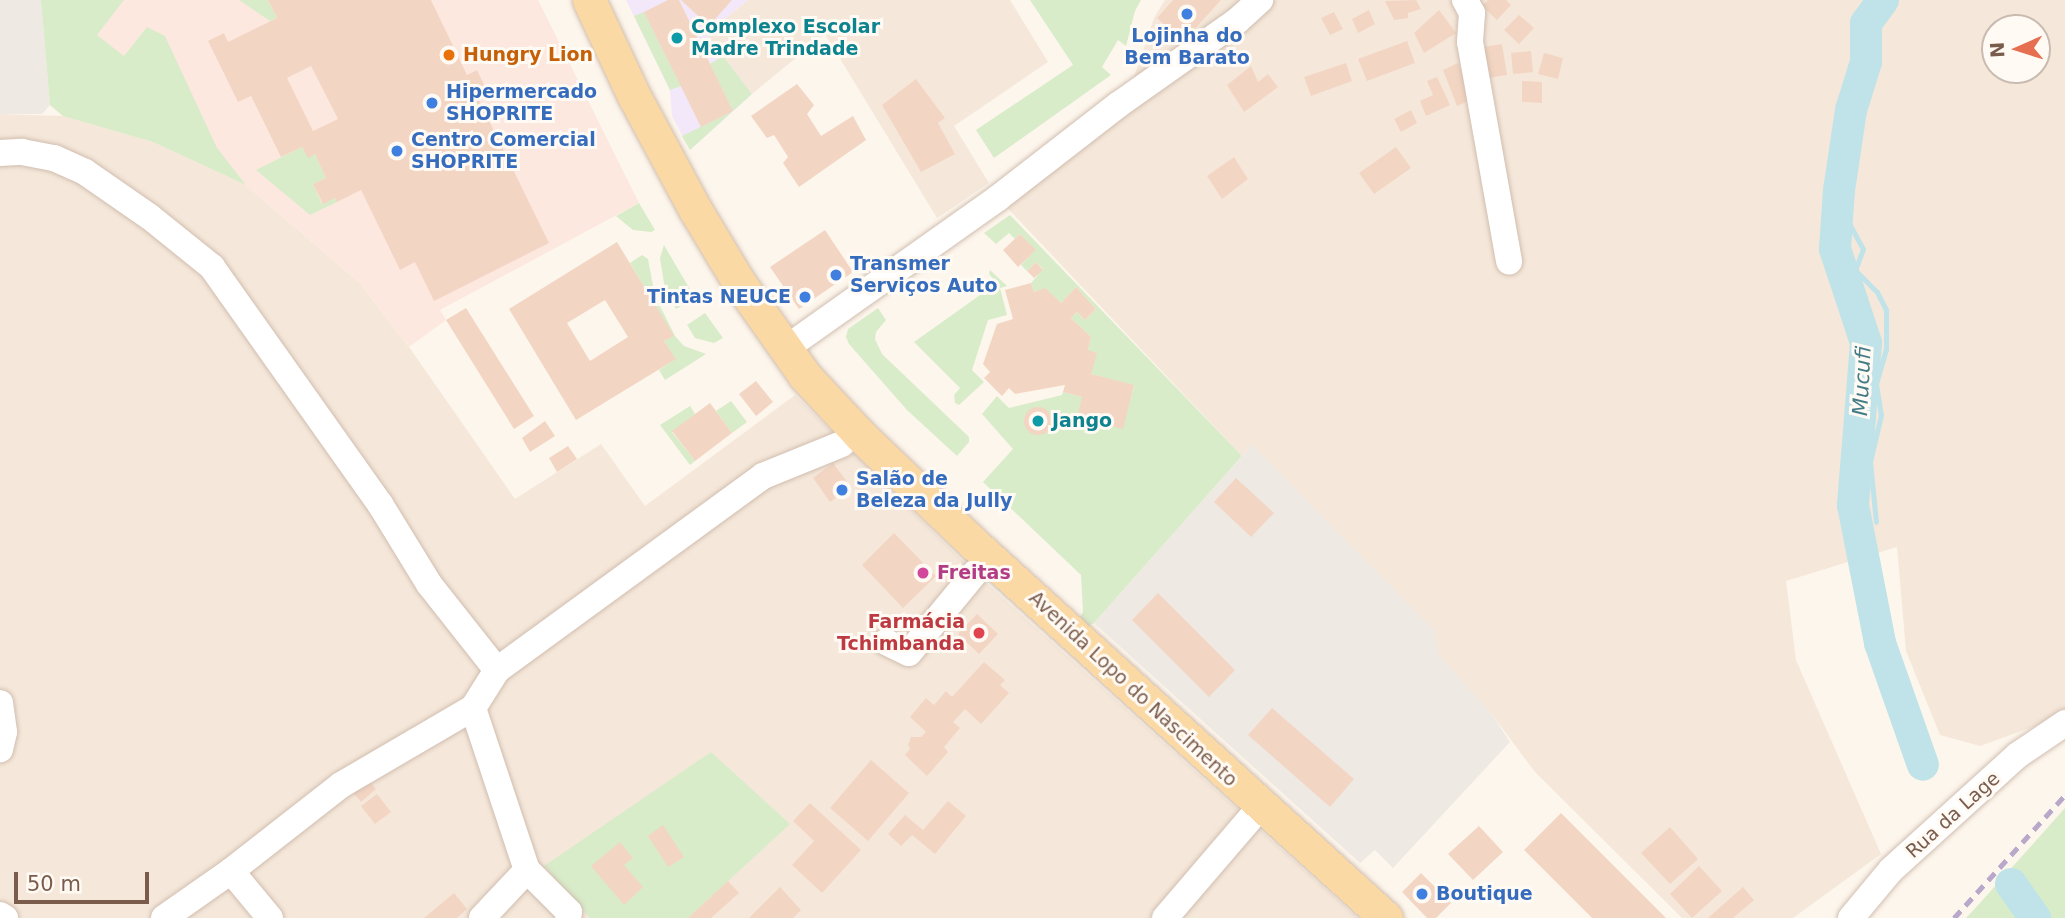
<!DOCTYPE html>
<html>
<head>
<meta charset="utf-8">
<style>
	body { margin:0 }
	#map { position:relative; width:2065px; height:918px; overflow:hidden; background:#fdf6ec; font-family:"DejaVu Sans",sans-serif }
	div>[style] { position:absolute }
	.residential>* { inset:0; background:#f5e8da }
	.commercial>* { inset:0; background:#fde8e0 }
	.industrial>* { inset:0; background:#efe9e4 }
	.education>* { inset:0; background:#f3e8fa }
	.green>* { inset:0; background:#d8ecc9 }
	.stream>* { height:5px; margin:-2.5px; padding:0 2.5px; transform-origin:2.5px; border-radius:2.5px; background:#bfe3e8 }
	.river>* { height:32px; margin:-16px; padding:0 16px; transform-origin:16px; border-radius:16px; background:#bfe3e8 }
	.building>* { inset:0; background:#f3d5c3 }
	.round { border-radius:50% }
	.roads { filter:drop-shadow(0 0 2px #d1beb0) drop-shadow(0 0 2px #d1beb0) }
	.minor>* { height:26px; margin:-13px; padding:0 13px; transform-origin:13px; border-radius:13px; background:#fff }
	.major>* { height:33px; margin:-16.5px; padding:0 16.5px; transform-origin:16.5px; border-radius:16.5px; background:#fbd9a5 }
	.rail>* { height:5px; margin-top:-2.5px; transform-origin:0; background:repeating-linear-gradient(90deg,#b9a8c9 0 10px,transparent 0 17px) }
	.dots>* { width:19px; height:19px; translate:-50% -50%; box-sizing:border-box; border:4px solid #fffaf3; border-radius:50% }
	span { translate:-50% -50%; white-space:nowrap; text-align:center; line-height:1.15; -webkit-text-stroke:6px #fffaf3; paint-order:stroke }
	.culture-label { font-size:19px; color:#0d838f; font-weight:700 }
	.left { translate:0 -50%; text-align:left }
	.shop-label { font-size:19px; color:#366cbe; font-weight:700 }
	.right { translate:-100% -50%; text-align:right }
	.food-label { font-size:19px; color:#c56008; font-weight:700 }
	.hotel-label { font-size:19px; color:#b23c85; font-weight:700 }
	.health-label { font-size:19px; color:#be3a42; font-weight:700 }
	.street-label { font-size:19px; color:#7a5c4d }
	.water-label { font-size:21px; color:#437c86; font-style:italic }
	.north { position:absolute; left:1981px; top:14px; width:70px; height:70px; box-sizing:border-box; background:#fffaf3; border:2px solid #cabbb1; border-radius:50%; rotate:267deg; font-size:19px; font-weight:700; line-height:28px; text-align:center; color:#7a5c4d }
	.north::after { content:''; display:block; margin:auto; width:24px; height:32px; background:#e76f51; clip-path:polygon(50% 0,100% 100%,50% 72%,0 100%) }
	.scale { position:absolute; left:14px; top:872px; width:135px; height:32px; box-sizing:border-box; border:4px solid #7a5c4d; border-top:0; padding-left:9px; font-size:21px; line-height:24px; white-space:nowrap; color:#7a5c4d; -webkit-text-stroke:5px #fffaf3; paint-order:stroke }
</style>
</head>
<body>
<div id="map">
	<div class="residential">
		<i style="clip-path:polygon(748px 0,1010px 0,1048px 62px,954px 126px,989px 183px,937px 218px,825px 34px,752px 94px,706px 34px)"></i>
		<i style="clip-path:polygon(evenodd,1165px 0,2065px 0,2065px 709px,2052px 720px,1980px 746px,1940px 735px,1906px 651px,1897px 547px,1786px 581px,1796px 660px,1881px 854px,1793px 918px,1682px 918px,1535px 772px,1493px 716px,1252px 446px,1242px 456px,998px 198px,1132px 83px,1154px 18px,1165px 0,1995px 28px,2037px 28px,2037px 70px,1995px 70px,1995px 28px)"></i>
		<i style="clip-path:polygon(0 114px,63px 116px,153px 142px,246px 185px,360px 283px,409px 347px,515px 499px,601px 444px,645px 506px,795px 395px,975px 573px,1358px 918px,0 918px)"></i>
	</div>
	<div class="commercial">
		<i style="clip-path:polygon(41px 0,538px 0,639px 203px,440px 310px,446px 320px,409px 347px,360px 283px,246px 185px,153px 142px,63px 116px,50px 105px)"></i>
	</div>
	<div class="industrial">
		<i style="clip-path:polygon(0 0,41px 0,50px 105px,42px 114px,0 114px)"></i>
		<i style="clip-path:polygon(1252px 445px,1435px 631px,1438px 654px,1493px 716px,1510px 742px,1393px 868px,1375px 850px,1360px 863px,1094px 623px)"></i>
	</div>
	<div class="education">
		<i style="clip-path:polygon(626px 0,748px 0,706px 34px,752px 94px,690px 150px,672px 116px,670px 90px)"></i>
	</div>
	<div class="green">
		<i style="clip-path:polygon(41px 0,124px 0,97px 35px,124px 56px,147px 27px,165px 36px,217px 148px,246px 185px,153px 142px,63px 116px,50px 105px)"></i>
		<i style="clip-path:polygon(239px 0,268px 0,277px 18px,270px 21px)"></i>
		<i style="clip-path:polygon(1030px 0,1141px 0,1135px 11px,1126px 46px,1118px 40px,1102px 67px,1111px 75px,994px 158px,976px 130px,1073px 65px)"></i>
		<i style="clip-path:polygon(644px 12px,681px 86px,670px 90px,634px 16px)"></i>
		<i style="clip-path:polygon(723px 56px,752px 94px,733px 111px,690px 150px,682px 136px,733px 111px,710px 64px)"></i>
		<i style="clip-path:polygon(302px 147px,308px 157px,315px 154px,326px 178px,313px 184px,322px 204px,335px 198px,337px 202px,310px 215px,256px 170px)"></i>
		<i style="clip-path:polygon(639px 203px,655px 230px,651px 232px,633px 230px,616px 216px)"></i>
		<i style="clip-path:polygon(1010px 215px,1242px 456px,1094px 623px,1082px 630px,1076px 624px,1083px 612px,1081px 575px,983px 482px,1013px 449px,982px 414px,997px 396px,1009px 408px,1062px 395px,1063px 392px,1082px 397px,1122px 428px,1134px 386px,1091px 374px,1088px 350px,1091px 337px,1071px 318px,1077px 312px,1085px 320px,1096px 309px,1076px 287px,1061px 303px,1045px 289px,1034px 292px,1031px 283px,1043px 269px,1036px 262px,1027px 271px,1021px 265px,1035px 250px,1020px 234px,1015px 239px,1009px 233px,996px 244px,984px 233px)"></i>
		<i style="clip-path:polygon(664px 245px,695px 298px,676px 309px,664px 283px,660px 258px)"></i>
		<i style="clip-path:polygon(642px 255px,648px 259px,655px 296px,675px 336px,684px 346px,706px 354px,665px 380px,659px 370px,675px 359px,664px 341px,673px 336px,630px 263px)"></i>
		<i style="clip-path:polygon(990px 270px,1007px 286px,1000px 288px,1007px 315px,988px 320px,972px 370px,984px 382px,959px 405px,955px 403px,954px 395px,960px 388px,914px 342px,997px 283px,989px 274px)"></i>
		<i style="clip-path:polygon(878px 308px,886px 320px,876px 332px,875px 339px,882px 354px,969px 437px,969px 442px,957px 456px,907px 410px,849px 344px,846px 337px,848px 329px)"></i>
		<i style="clip-path:polygon(705px 313px,723px 338px,714px 343px,695px 338px,687px 325px)"></i>
		<i style="clip-path:polygon(731px 401px,747px 422px,732px 433px,716px 411px)"></i>
		<i style="clip-path:polygon(690px 406px,695px 414px,672px 432px,695px 461px,690px 465px,660px 425px)"></i>
		<i style="clip-path:polygon(711px 752px,790px 824px,688px 918px,590px 918px,544px 866px)"></i>
		<i style="clip-path:polygon(2065px 808px,2065px 918px,1966px 918px,1980px 903px)"></i>
	</div>
	<div class="stream">
		<i style="left:1838px;top:203px;width:52px;rotate:61.5deg"></i>
		<i style="left:1863px;top:249px;width:22px;rotate:111deg"></i>
		<i style="left:1855px;top:270px;width:31px;rotate:45deg"></i>
		<i style="left:1877px;top:292px;width:20px;rotate:63deg"></i>
		<i style="left:1886px;top:310px;width:39px;rotate:90deg"></i>
		<i style="left:1886px;top:349px;width:36px;rotate:106deg"></i>
		<i style="left:1876px;top:384px;width:31px;rotate:81deg"></i>
		<i style="left:1881px;top:415px;width:48px;rotate:103.2deg"></i>
		<i style="left:1870px;top:462px;width:60px;rotate:84.3deg"></i>
	</div>
	<div class="river">
		<i style="left:1883px;top:0;width:29px;rotate:126deg"></i>
		<i style="left:1866px;top:23px;width:39px;rotate:90deg"></i>
		<i style="left:1866px;top:62px;width:50px;rotate:107.4deg"></i>
		<i style="left:1851px;top:110px;width:81px;rotate:98.5deg"></i>
		<i style="left:1839px;top:190px;width:59px;rotate:93.9deg"></i>
		<i style="left:1835px;top:249px;width:99px;rotate:71.7deg"></i>
		<i style="left:1866px;top:343px;width:163px;rotate:94.6deg"></i>
		<i style="left:1853px;top:505px;width:141px;rotate:78.9deg"></i>
		<i style="left:1880px;top:643px;width:129px;rotate:70.6deg"></i>
		<i style="left:2011px;top:884px;width:42px;rotate:54.8deg"></i>
	</div>
	<div class="building">
		<i style="clip-path:polygon(evenodd,268px 0,431px 0,467px 75px,477px 70px,488px 93px,478px 98px,549px 243px,434px 301px,415px 262px,400px 270px,361px 190px,337px 202px,335px 198px,323px 204px,313px 184px,326px 178px,315px 154px,308px 158px,302px 147px,281px 157px,251px 96px,238px 102px,208px 41px,224px 33px,228px 42px,277px 18px,268px 0,311px 66px,338px 119px,313px 131px,287px 78px,311px 66px)"></i>
		<i style="clip-path:polygon(668px 0,679px 0,733px 111px,701px 127px,644px 12px)"></i>
		<i style="clip-path:polygon(681px 0,732px 0,709px 26px)"></i>
		<i style="clip-path:polygon(1173px 0,1221px 0,1183px 42px,1157px 18px)"></i>
		<i style="clip-path:polygon(1416px 0,1421px 9px,1408px 13px,1408px 18px,1394px 20px,1385px 1px)"></i>
		<i style="clip-path:polygon(1488px 0,1506px 0,1511px 5px,1497px 20px,1482px 6px)"></i>
		<i style="clip-path:polygon(1369px 10px,1375px 24px,1358px 33px,1352px 19px)"></i>
		<i style="clip-path:polygon(1439px 10px,1456px 33px,1424px 53px,1414px 33px)"></i>
		<i style="clip-path:polygon(1334px 12px,1343px 29px,1330px 35px,1321px 18px)"></i>
		<i style="clip-path:polygon(1519px 15px,1534px 28px,1519px 44px,1504px 30px)"></i>
		<i style="clip-path:polygon(1407px 41px,1415px 63px,1367px 81px,1358px 59px)"></i>
		<i style="clip-path:polygon(1502px 44px,1507px 75px,1488px 78px,1483px 47px)"></i>
		<i style="clip-path:polygon(1531px 51px,1533px 72px,1513px 74px,1511px 53px)"></i>
		<i style="clip-path:polygon(1544px 53px,1563px 58px,1558px 79px,1538px 74px)"></i>
		<i style="clip-path:polygon(1346px 63px,1352px 81px,1311px 96px,1304px 77px)"></i>
		<i style="clip-path:polygon(1458px 63px,1473px 99px,1457px 106px,1443px 70px)"></i>
		<i style="clip-path:polygon(1251px 66px,1258px 82px,1268px 74px,1278px 87px,1244px 112px,1227px 85px)"></i>
		<i style="clip-path:polygon(1437px 77px,1450px 105px,1426px 116px,1420px 101px,1433px 95px,1427px 81px)"></i>
		<i style="clip-path:polygon(916px 79px,945px 118px,938px 123px,955px 154px,921px 172px,882px 105px)"></i>
		<i style="clip-path:polygon(1522px 81px,1542px 82px,1542px 103px,1522px 102px)"></i>
		<i style="clip-path:polygon(797px 84px,814px 105px,807px 114px,821px 136px,853px 116px,866px 140px,799px 187px,783px 163px,788px 157px,774px 135px,767px 138px,751px 116px)"></i>
		<i style="clip-path:polygon(1411px 110px,1417px 123px,1401px 132px,1394px 119px)"></i>
		<i style="clip-path:polygon(1396px 147px,1411px 168px,1374px 194px,1359px 173px)"></i>
		<i style="clip-path:polygon(1234px 157px,1248px 179px,1222px 199px,1207px 176px)"></i>
		<i style="clip-path:polygon(825px 230px,853px 272px,799px 309px,770px 267px)"></i>
		<i style="clip-path:polygon(1020px 234px,1036px 250px,1018px 267px,1003px 250px)"></i>
		<i style="clip-path:polygon(evenodd,617px 242px,674px 336px,664px 341px,676px 359px,576px 420px,509px 309px,617px 242px,605px 300px,628px 337px,590px 361px,567px 323px,605px 300px)"></i>
		<i style="clip-path:polygon(1036px 262px,1043px 270px,1034px 278px,1027px 271px)"></i>
		<i style="clip-path:polygon(1031px 283px,1034px 292px,1045px 288px,1061px 303px,1076px 287px,1096px 309px,1085px 320px,1077px 312px,1071px 318px,1091px 337px,1088px 350px,1097px 353px,1091px 374px,1134px 385px,1123px 429px,1077px 417px,1082px 397px,1063px 392px,1065px 385px,1015px 394px,1009px 388px,1002px 396px,984px 378px,990px 372px,983px 364px,997px 324px,1013px 319px,1005px 290px)"></i>
		<i style="clip-path:polygon(466px 308px,534px 416px,514px 429px,446px 320px)"></i>
		<i style="clip-path:polygon(756px 381px,773px 402px,756px 416px,739px 394px)"></i>
		<i style="clip-path:polygon(710px 403px,732px 433px,695px 461px,672px 431px)"></i>
		<i class="round" style="left:1024px;top:407px;width:28px;height:28px"></i>
		<i style="clip-path:polygon(545px 421px,555px 436px,530px 452px,522px 438px)"></i>
		<i style="clip-path:polygon(568px 446px,577px 459px,557px 472px,549px 458px)"></i>
		<i style="clip-path:polygon(833px 463px,851px 487px,830px 502px,813px 478px)"></i>
		<i style="clip-path:polygon(1236px 478px,1274px 513px,1251px 537px,1214px 502px)"></i>
		<i style="clip-path:polygon(894px 533px,936px 576px,903px 608px,862px 565px)"></i>
		<i style="clip-path:polygon(1158px 593px,1235px 670px,1209px 697px,1132px 620px)"></i>
		<i style="clip-path:polygon(977px 614px,998px 634px,979px 654px,958px 634px)"></i>
		<i style="clip-path:polygon(984px 662px,1005px 680px,1000px 685px,1009px 693px,981px 724px,965px 709px,953px 722px,960px 728px,944px 747px,948px 752px,927px 776px,905px 755px,910px 749px,908px 745px,911px 737px,921px 737px,926px 732px,910px 717px,926px 698px,934px 705px,946px 691px,952px 697px)"></i>
		<i style="clip-path:polygon(1272px 708px,1354px 779px,1330px 807px,1248px 735px)"></i>
		<i style="clip-path:polygon(871px 760px,909px 793px,868px 841px,830px 808px)"></i>
		<i style="clip-path:polygon(365px 776px,376px 789px,361px 802px,350px 789px)"></i>
		<i style="clip-path:polygon(377px 794px,391px 812px,375px 824px,361px 806px)"></i>
		<i style="clip-path:polygon(948px 801px,966px 816px,935px 854px,912px 835px,901px 846px,888px 834px,905px 815px,923px 830px)"></i>
		<i style="clip-path:polygon(810px 803px,861px 850px,822px 893px,792px 865px,814px 841px,793px 821px)"></i>
		<i style="clip-path:polygon(1561px 813px,1666px 918px,1592px 918px,1524px 850px)"></i>
		<i style="clip-path:polygon(663px 825px,684px 857px,668px 867px,648px 836px)"></i>
		<i style="clip-path:polygon(1479px 826px,1503px 852px,1473px 880px,1448px 854px)"></i>
		<i style="clip-path:polygon(1670px 827px,1698px 859px,1670px 884px,1641px 853px)"></i>
		<i style="clip-path:polygon(620px 842px,633px 858px,624px 865px,643px 887px,624px 905px,591px 866px)"></i>
		<i style="clip-path:polygon(1699px 866px,1722px 891px,1692px 918px,1670px 894px)"></i>
		<i style="clip-path:polygon(1421px 873px,1451px 903px,1436px 918px,1427px 918px,1402px 892px)"></i>
		<i style="clip-path:polygon(728px 881px,739px 893px,711px 918px,688px 918px)"></i>
		<i style="clip-path:polygon(780px 887px,801px 910px,793px 918px,749px 918px)"></i>
		<i style="clip-path:polygon(1743px 887px,1754px 900px,1733px 918px,1708px 918px)"></i>
		<i style="clip-path:polygon(454px 893px,467px 909px,457px 918px,424px 918px)"></i>
	</div>
	<div class="roads">
		<div class="minor">
			<i style="left:1465px;top:0;width:15px;rotate:62deg"></i>
			<i style="left:1472px;top:13px;width:29px;rotate:94deg"></i>
			<i style="left:1470px;top:42px;width:223px;rotate:79.9deg"></i>
			<i style="left:0;top:153px;width:22px;rotate:-3deg"></i>
			<i style="left:22px;top:152px;width:33px;rotate:11deg"></i>
			<i style="left:54px;top:158px;width:34px;rotate:24deg"></i>
			<i style="left:85px;top:172px;width:79px;rotate:34.7deg"></i>
			<i style="left:150px;top:217px;width:80px;rotate:38.9deg"></i>
			<i style="left:212px;top:267px;width:291px;rotate:54.7deg"></i>
			<i style="left:380px;top:504px;width:94px;rotate:58.5deg"></i>
			<i style="left:429px;top:584px;width:110px;rotate:51.7deg"></i>
			<i style="left:785px;top:349px;width:261px;rotate:-35.3deg"></i>
			<i style="left:998px;top:198px;width:152px;rotate:-37.8deg"></i>
			<i style="left:1118px;top:105px;width:147px;rotate:-35.3deg"></i>
			<i style="left:1238px;top:20px;width:30px;rotate:-42deg"></i>
			<i style="left:886px;top:642px;width:25px;rotate:26deg"></i>
			<i style="left:909px;top:653px;width:104px;rotate:-50.5deg"></i>
			<i style="left:0;top:703px;width:29px;rotate:82deg"></i>
			<i style="left:4px;top:732px;width:18px;rotate:103deg"></i>
			<i style="left:473px;top:708px;width:171px;rotate:71.6deg"></i>
			<i style="left:527px;top:870px;width:59px;rotate:45deg"></i>
			<i style="left:569px;top:912px;width:6px;rotate:99deg"></i>
			<i style="left:231px;top:871px;width:61px;rotate:50.3deg"></i>
			<i style="left:0;top:915px;width:6px;rotate:31deg"></i>
			<i style="left:164px;top:918px;width:82px;rotate:-35deg"></i>
			<i style="left:231px;top:871px;width:140px;rotate:-38deg"></i>
			<i style="left:341px;top:785px;width:153px;rotate:-30.3deg"></i>
			<i style="left:473px;top:708px;width:45px;rotate:-57.7deg"></i>
			<i style="left:497px;top:670px;width:329px;rotate:-36.1deg"></i>
			<i style="left:763px;top:476px;width:85px;rotate:-22.1deg"></i>
			<i style="left:482px;top:918px;width:66px;rotate:-46.8deg"></i>
			<i style="left:1165px;top:918px;width:148px;rotate:-49.4deg"></i>
			<i style="left:1851px;top:918px;width:62px;rotate:-50.2deg"></i>
			<i style="left:1891px;top:870px;width:171px;rotate:-42.2deg"></i>
			<i style="left:2018px;top:755px;width:57px;rotate:-34.2deg"></i>
		</div>
		<div class="major">
			<i style="left:589px;top:0;width:106px;rotate:64.9deg"></i>
			<i style="left:634px;top:96px;width:131px;rotate:61.7deg"></i>
			<i style="left:696px;top:211px;width:82px;rotate:59deg"></i>
			<i style="left:738px;top:281px;width:116px;rotate:54.8deg"></i>
			<i style="left:805px;top:376px;width:82px;rotate:47deg"></i>
			<i style="left:861px;top:436px;width:155px;rotate:43.7deg"></i>
			<i style="left:973px;top:543px;width:558px;rotate:42.24deg"></i>
		</div>
	</div>
	<div class="rail">
		<i style="left:1954px;top:918px;width:166px;rotate:-47.9deg"></i>
	</div>
	<div class="dots">
		<i style="left:1187px;top:14px;background:#3f7fe0"></i>
		<i style="left:677px;top:38px;background:#0f9aa8"></i>
		<i style="left:449px;top:55px;background:#e8710a"></i>
		<i style="left:432px;top:103px;background:#3f7fe0"></i>
		<i style="left:397px;top:151px;background:#3f7fe0"></i>
		<i style="left:836px;top:275px;background:#3f7fe0"></i>
		<i style="left:805px;top:297px;background:#3f7fe0"></i>
		<i style="left:1038px;top:421px;background:#0f9aa8"></i>
		<i style="left:842px;top:490px;background:#3f7fe0"></i>
		<i style="left:923px;top:573px;background:#d1479c"></i>
		<i style="left:979px;top:633px;background:#e0444e"></i>
		<i style="left:1422px;top:894px;background:#3f7fe0"></i>
	</div>
	<div class="culture-label">
		<span class="left" style="left:691px;top:38px">Complexo Escolar<br>Madre Trindade</span>
		<span class="left" style="left:1052px;top:421px">Jango</span>
	</div>
	<div class="shop-label">
		<span style="left:1187px;top:47px">Lojinha do<br>Bem Barato</span>
		<span class="left" style="left:446px;top:103px">Hipermercado<br>SHOPRITE</span>
		<span class="left" style="left:411px;top:151px">Centro Comercial<br>SHOPRITE</span>
		<span class="left" style="left:850px;top:275px">Transmer<br>Serviços Auto</span>
		<span class="right" style="left:791px;top:297px">Tintas NEUCE</span>
		<span class="left" style="left:856px;top:490px">Salão de<br>Beleza da Jully</span>
		<span class="left" style="left:1436px;top:894px">Boutique</span>
	</div>
	<div class="food-label">
		<span class="left" style="left:463px;top:55px">Hungry Lion</span>
	</div>
	<div class="hotel-label">
		<span class="left" style="left:937px;top:573px">Freitas</span>
	</div>
	<div class="health-label">
		<span class="right" style="left:965px;top:633px">Farmácia<br>Tchimbanda</span>
	</div>
	<div class="street-label">
		<span style="left:1133px;top:689px;rotate:43deg">Avenida Lopo do Nascimento</span>
		<span style="left:1953px;top:815px;rotate:-42deg">Rua da Lage</span>
	</div>
	<div class="water-label">
		<span style="left:1862px;top:381px;rotate:-87deg">Mucufi</span>
	</div>
	<div class="north">N</div>
	<div class="scale">50 m</div>
</div>
</body>
</html>
